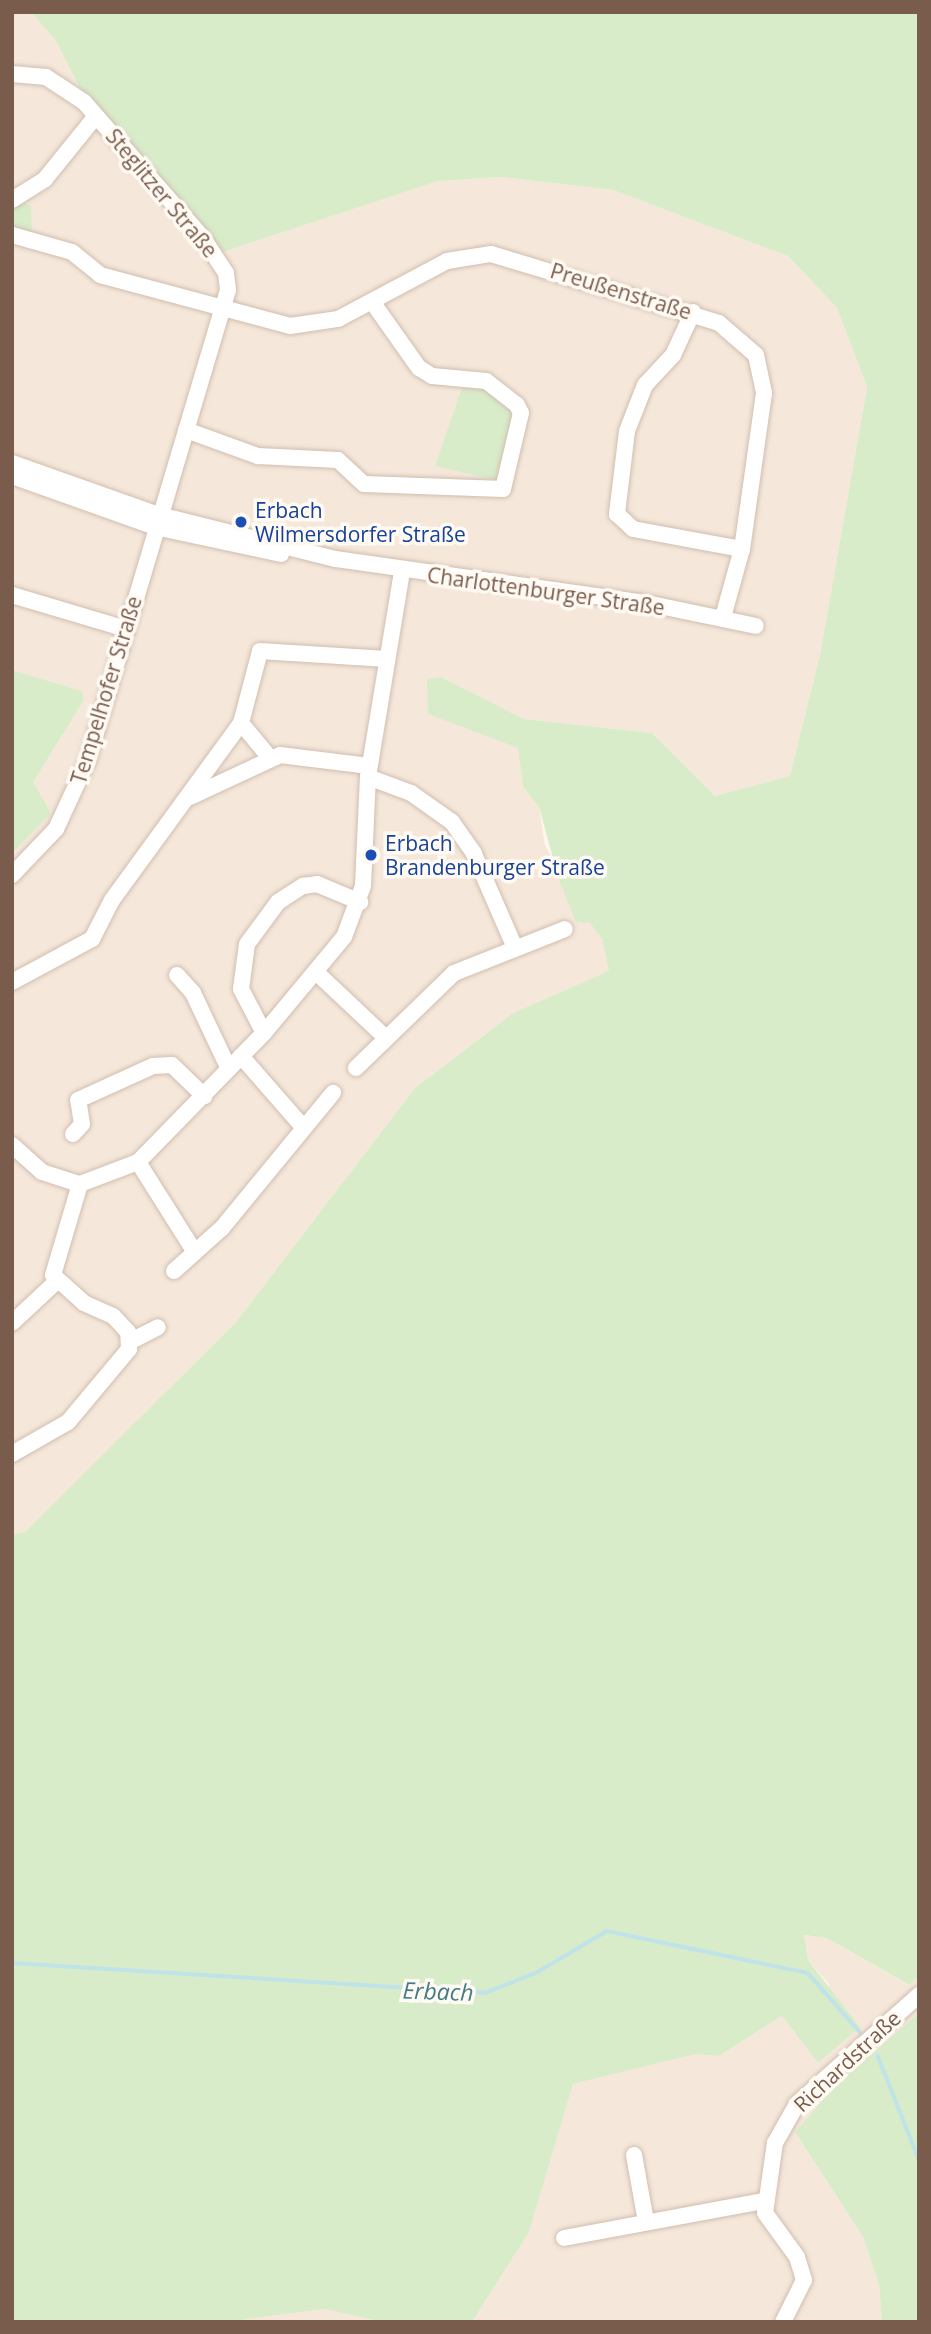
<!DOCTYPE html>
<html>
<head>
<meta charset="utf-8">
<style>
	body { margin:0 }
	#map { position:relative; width:931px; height:2334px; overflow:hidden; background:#fdf6ec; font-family:"Open Sans",sans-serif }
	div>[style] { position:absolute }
	.residential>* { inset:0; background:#f5e8da }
	.green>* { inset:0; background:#d8ecc9 }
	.stream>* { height:3.5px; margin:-1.75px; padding:0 1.75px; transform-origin:1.75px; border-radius:1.75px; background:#bfe3e8 }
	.roads { filter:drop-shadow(0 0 2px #d1beb0) drop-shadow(0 0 2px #d1beb0) }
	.minor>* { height:16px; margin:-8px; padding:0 8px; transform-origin:8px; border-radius:8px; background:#fff }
	.dots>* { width:19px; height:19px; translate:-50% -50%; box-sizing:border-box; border:4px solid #fffaf3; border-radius:50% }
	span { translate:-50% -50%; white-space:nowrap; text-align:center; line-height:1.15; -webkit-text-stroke:7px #fffaf3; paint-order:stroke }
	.street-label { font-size:21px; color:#7a5c4d }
	.transit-label { font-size:21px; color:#164399 }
	.left { translate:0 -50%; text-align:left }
	.water-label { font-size:23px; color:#437c86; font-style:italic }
	.frame { position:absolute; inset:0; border:14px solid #7a5c4d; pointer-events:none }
</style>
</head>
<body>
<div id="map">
	<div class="residential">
		<i style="clip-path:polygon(12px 12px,31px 12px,56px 41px,79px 87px,223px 252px,438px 181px,502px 177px,613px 190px,788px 256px,837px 308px,867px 387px,820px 655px,790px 776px,715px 796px,652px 733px,524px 719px,441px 677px,483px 731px,518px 748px,523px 787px,539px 807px,545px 846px,602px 939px,610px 971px,513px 1013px,415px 1088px,236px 1322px,25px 1532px,13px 1535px,12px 854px,51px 813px,32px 783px,84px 700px,82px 691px,12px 670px)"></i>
		<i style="clip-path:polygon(804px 1935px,827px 1938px,908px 1985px,919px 1976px,919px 2013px,832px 2089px,795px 2132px,863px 2237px,879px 2285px,882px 2322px,472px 2322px,529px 2232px,573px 2084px,696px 2054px,719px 2056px,782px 2016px,818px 2063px,829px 1984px,808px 1960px)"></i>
		<i style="clip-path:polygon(324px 2309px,382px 2322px,225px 2322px)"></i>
	</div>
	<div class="green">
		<i style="clip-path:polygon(31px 12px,919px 12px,919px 1976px,909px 1985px,827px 1938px,804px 1935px,808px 1960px,860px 2027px,818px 2063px,782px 2016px,719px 2056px,696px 2054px,573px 2084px,529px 2232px,472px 2322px,382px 2322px,324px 2309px,225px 2322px,12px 2322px,12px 1535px,25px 1532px,236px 1322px,415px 1088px,513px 1013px,609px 971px,602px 939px,590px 923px,576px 922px,560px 883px,539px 807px,523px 787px,518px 748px,428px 714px,427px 679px,441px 677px,524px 719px,652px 733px,715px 796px,790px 776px,820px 655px,867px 387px,837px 308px,788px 256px,613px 190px,502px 177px,438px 181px,223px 252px,79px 87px,56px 41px)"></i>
		<i style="clip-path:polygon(20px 201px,31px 206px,32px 235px,12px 229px,12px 207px)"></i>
		<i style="clip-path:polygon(480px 385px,514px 412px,496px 480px,435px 466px,462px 388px)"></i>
		<i style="clip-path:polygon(12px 670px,82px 691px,84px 700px,33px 782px,51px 813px,12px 854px)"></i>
		<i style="clip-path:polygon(919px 2013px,919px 2322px,882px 2322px,879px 2285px,863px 2237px,795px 2132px,832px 2089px)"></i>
	</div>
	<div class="stream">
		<i style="left:12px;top:1963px;width:474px;rotate:3.6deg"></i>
		<i style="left:485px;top:1993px;width:55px;rotate:-21.4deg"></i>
		<i style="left:536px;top:1973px;width:82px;rotate:-30.6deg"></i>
		<i style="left:607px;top:1931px;width:205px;rotate:11.8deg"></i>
		<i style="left:808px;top:1973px;width:79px;rotate:48.6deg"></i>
		<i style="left:878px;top:2056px;width:111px;rotate:68.3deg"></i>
	</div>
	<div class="roads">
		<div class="minor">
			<i style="left:12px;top:74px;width:34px;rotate:5deg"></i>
			<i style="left:46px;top:77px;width:45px;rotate:33.3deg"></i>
			<i style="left:84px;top:102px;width:181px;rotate:48.8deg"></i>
			<i style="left:203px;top:238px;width:42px;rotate:56.7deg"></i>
			<i style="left:226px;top:273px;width:17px;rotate:83deg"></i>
			<i style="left:228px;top:290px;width:493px;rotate:106.6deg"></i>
			<i style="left:87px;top:762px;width:74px;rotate:114.8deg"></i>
			<i style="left:56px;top:829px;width:64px;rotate:133.7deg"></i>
			<i style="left:12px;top:200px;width:39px;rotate:-32deg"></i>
			<i style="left:45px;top:179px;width:81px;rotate:-51deg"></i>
			<i style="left:12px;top:235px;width:62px;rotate:15.8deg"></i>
			<i style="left:72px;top:252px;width:36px;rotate:39deg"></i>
			<i style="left:100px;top:275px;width:197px;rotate:15deg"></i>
			<i style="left:290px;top:326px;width:49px;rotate:-8.3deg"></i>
			<i style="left:338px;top:319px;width:123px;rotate:-28deg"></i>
			<i style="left:447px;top:261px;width:45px;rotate:-9deg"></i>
			<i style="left:491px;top:254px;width:238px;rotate:16.8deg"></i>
			<i style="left:719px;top:323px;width:49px;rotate:40.9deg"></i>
			<i style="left:756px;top:355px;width:39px;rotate:78deg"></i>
			<i style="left:764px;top:393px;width:158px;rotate:98deg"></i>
			<i style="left:742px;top:549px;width:71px;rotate:105.6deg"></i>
			<i style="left:693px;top:312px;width:47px;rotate:114.9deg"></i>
			<i style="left:673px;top:355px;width:41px;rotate:133deg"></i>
			<i style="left:645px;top:385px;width:49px;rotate:111.4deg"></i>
			<i style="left:627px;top:431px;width:84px;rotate:96.9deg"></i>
			<i style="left:617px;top:514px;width:22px;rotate:43deg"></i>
			<i style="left:633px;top:529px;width:111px;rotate:10.4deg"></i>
			<i style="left:186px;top:430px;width:77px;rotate:19.9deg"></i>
			<i style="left:258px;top:456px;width:80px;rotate:2.9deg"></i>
			<i style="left:338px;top:460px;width:35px;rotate:43deg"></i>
			<i style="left:364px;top:484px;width:139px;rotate:2.1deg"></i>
			<i style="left:503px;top:489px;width:78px;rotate:-76.7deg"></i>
			<i style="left:521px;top:413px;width:9px;rotate:-117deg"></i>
			<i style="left:517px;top:405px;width:39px;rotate:-142deg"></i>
			<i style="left:486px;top:381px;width:54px;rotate:-174.7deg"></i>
			<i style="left:432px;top:376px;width:15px;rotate:-148deg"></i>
			<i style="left:419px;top:368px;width:80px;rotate:-125.3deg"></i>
			<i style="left:12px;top:463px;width:156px;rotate:19.5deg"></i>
			<i style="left:159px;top:515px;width:182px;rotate:14deg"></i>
			<i style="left:336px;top:559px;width:313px;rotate:8.1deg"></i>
			<i style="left:646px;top:603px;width:112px;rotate:11.8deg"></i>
			<i style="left:12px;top:476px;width:152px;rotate:19.6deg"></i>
			<i style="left:155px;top:527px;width:129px;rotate:12.1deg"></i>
			<i style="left:12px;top:595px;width:116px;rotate:16.6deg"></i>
			<i style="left:241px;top:723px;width:45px;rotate:50.4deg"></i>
			<i style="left:368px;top:777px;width:46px;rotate:20.4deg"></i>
			<i style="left:411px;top:793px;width:50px;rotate:35.3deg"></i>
			<i style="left:452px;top:822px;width:39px;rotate:55deg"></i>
			<i style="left:474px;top:854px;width:103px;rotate:66.4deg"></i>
			<i style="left:190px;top:797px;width:99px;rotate:-25deg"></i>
			<i style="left:280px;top:755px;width:90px;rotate:7deg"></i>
			<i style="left:317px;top:973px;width:93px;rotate:43.3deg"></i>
			<i style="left:177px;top:975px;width:24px;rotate:48deg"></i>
			<i style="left:193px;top:993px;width:84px;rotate:64.7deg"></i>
			<i style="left:12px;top:982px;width:91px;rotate:-28.3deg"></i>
			<i style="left:92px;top:939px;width:44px;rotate:-62.9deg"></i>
			<i style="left:112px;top:900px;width:219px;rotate:-53.9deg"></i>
			<i style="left:241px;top:723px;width:74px;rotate:-75.2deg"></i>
			<i style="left:260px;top:651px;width:127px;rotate:3.6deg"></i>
			<i style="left:264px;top:1033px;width:50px;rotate:-117.6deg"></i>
			<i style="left:241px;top:989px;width:45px;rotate:-82.4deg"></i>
			<i style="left:247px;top:944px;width:52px;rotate:-53.6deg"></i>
			<i style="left:278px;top:902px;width:30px;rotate:-33deg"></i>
			<i style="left:303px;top:886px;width:14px;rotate:-8deg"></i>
			<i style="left:317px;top:884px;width:47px;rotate:22.7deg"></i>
			<i style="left:241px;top:1056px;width:94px;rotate:48.9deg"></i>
			<i style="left:356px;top:1068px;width:136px;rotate:-44.1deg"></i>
			<i style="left:454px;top:973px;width:119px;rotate:-21.6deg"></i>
			<i style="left:73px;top:1134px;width:13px;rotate:-48deg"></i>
			<i style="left:82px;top:1124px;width:24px;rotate:-99deg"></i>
			<i style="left:78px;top:1100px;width:82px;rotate:-24.4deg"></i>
			<i style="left:153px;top:1066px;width:19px;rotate:-3deg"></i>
			<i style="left:172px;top:1065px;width:45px;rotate:44.1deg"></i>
			<i style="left:12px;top:1145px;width:40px;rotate:42deg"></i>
			<i style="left:42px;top:1172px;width:40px;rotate:18deg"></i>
			<i style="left:80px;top:1184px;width:62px;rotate:-20.8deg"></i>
			<i style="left:138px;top:1162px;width:180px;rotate:-45.7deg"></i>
			<i style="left:264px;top:1033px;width:125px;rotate:-50.2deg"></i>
			<i style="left:344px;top:937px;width:54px;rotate:-69.6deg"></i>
			<i style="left:363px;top:886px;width:109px;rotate:-87.4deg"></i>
			<i style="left:368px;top:777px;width:209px;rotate:-80.6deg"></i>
			<i style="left:138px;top:1162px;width:105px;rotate:57.8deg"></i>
			<i style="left:174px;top:1271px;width:64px;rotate:-41.9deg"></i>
			<i style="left:222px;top:1228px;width:175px;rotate:-50.6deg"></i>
			<i style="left:12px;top:1323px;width:62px;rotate:-43deg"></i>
			<i style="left:131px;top:1341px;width:30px;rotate:-27deg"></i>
			<i style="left:12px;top:1454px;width:64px;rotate:-29.7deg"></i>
			<i style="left:68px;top:1422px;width:95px;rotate:-50.1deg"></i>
			<i style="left:129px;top:1349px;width:17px;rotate:-93deg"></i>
			<i style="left:128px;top:1332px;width:22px;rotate:-133deg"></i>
			<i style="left:113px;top:1316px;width:32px;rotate:-156deg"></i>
			<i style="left:84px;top:1303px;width:42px;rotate:-137.9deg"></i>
			<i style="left:53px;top:1275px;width:95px;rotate:-73.5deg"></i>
			<i style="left:634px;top:2155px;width:68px;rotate:79.8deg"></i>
			<i style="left:564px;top:2238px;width:202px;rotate:-10.5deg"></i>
			<i style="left:783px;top:2322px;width:47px;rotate:-63.4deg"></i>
			<i style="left:804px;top:2280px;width:24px;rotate:-107deg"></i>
			<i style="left:797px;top:2257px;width:54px;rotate:-126deg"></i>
			<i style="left:765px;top:2213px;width:71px;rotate:-81.9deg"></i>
			<i style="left:775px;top:2143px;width:45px;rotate:-60.6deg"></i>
			<i style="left:797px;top:2104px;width:164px;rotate:-41.8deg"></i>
		</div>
	</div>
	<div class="dots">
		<i style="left:241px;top:522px;background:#1a4fb4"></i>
		<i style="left:371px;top:855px;background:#1a4fb4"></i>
	</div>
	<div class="street-label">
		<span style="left:162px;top:193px;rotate:50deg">Steglitzer Straße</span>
		<span style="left:621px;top:291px;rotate:17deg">Preußenstraße</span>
		<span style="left:546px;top:591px;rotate:8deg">Charlottenburger Straße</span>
		<span style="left:106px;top:690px;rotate:-73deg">Tempelhofer Straße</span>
		<span style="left:847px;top:2061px;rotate:-43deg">Richardstraße</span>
	</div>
	<div class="transit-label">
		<span class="left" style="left:255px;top:522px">Erbach<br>Wilmersdorfer Straße</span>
		<span class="left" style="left:385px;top:855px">Erbach<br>Brandenburger Straße</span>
	</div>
	<div class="water-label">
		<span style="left:438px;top:1991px;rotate:2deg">Erbach</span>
	</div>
	<div class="frame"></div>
</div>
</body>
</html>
